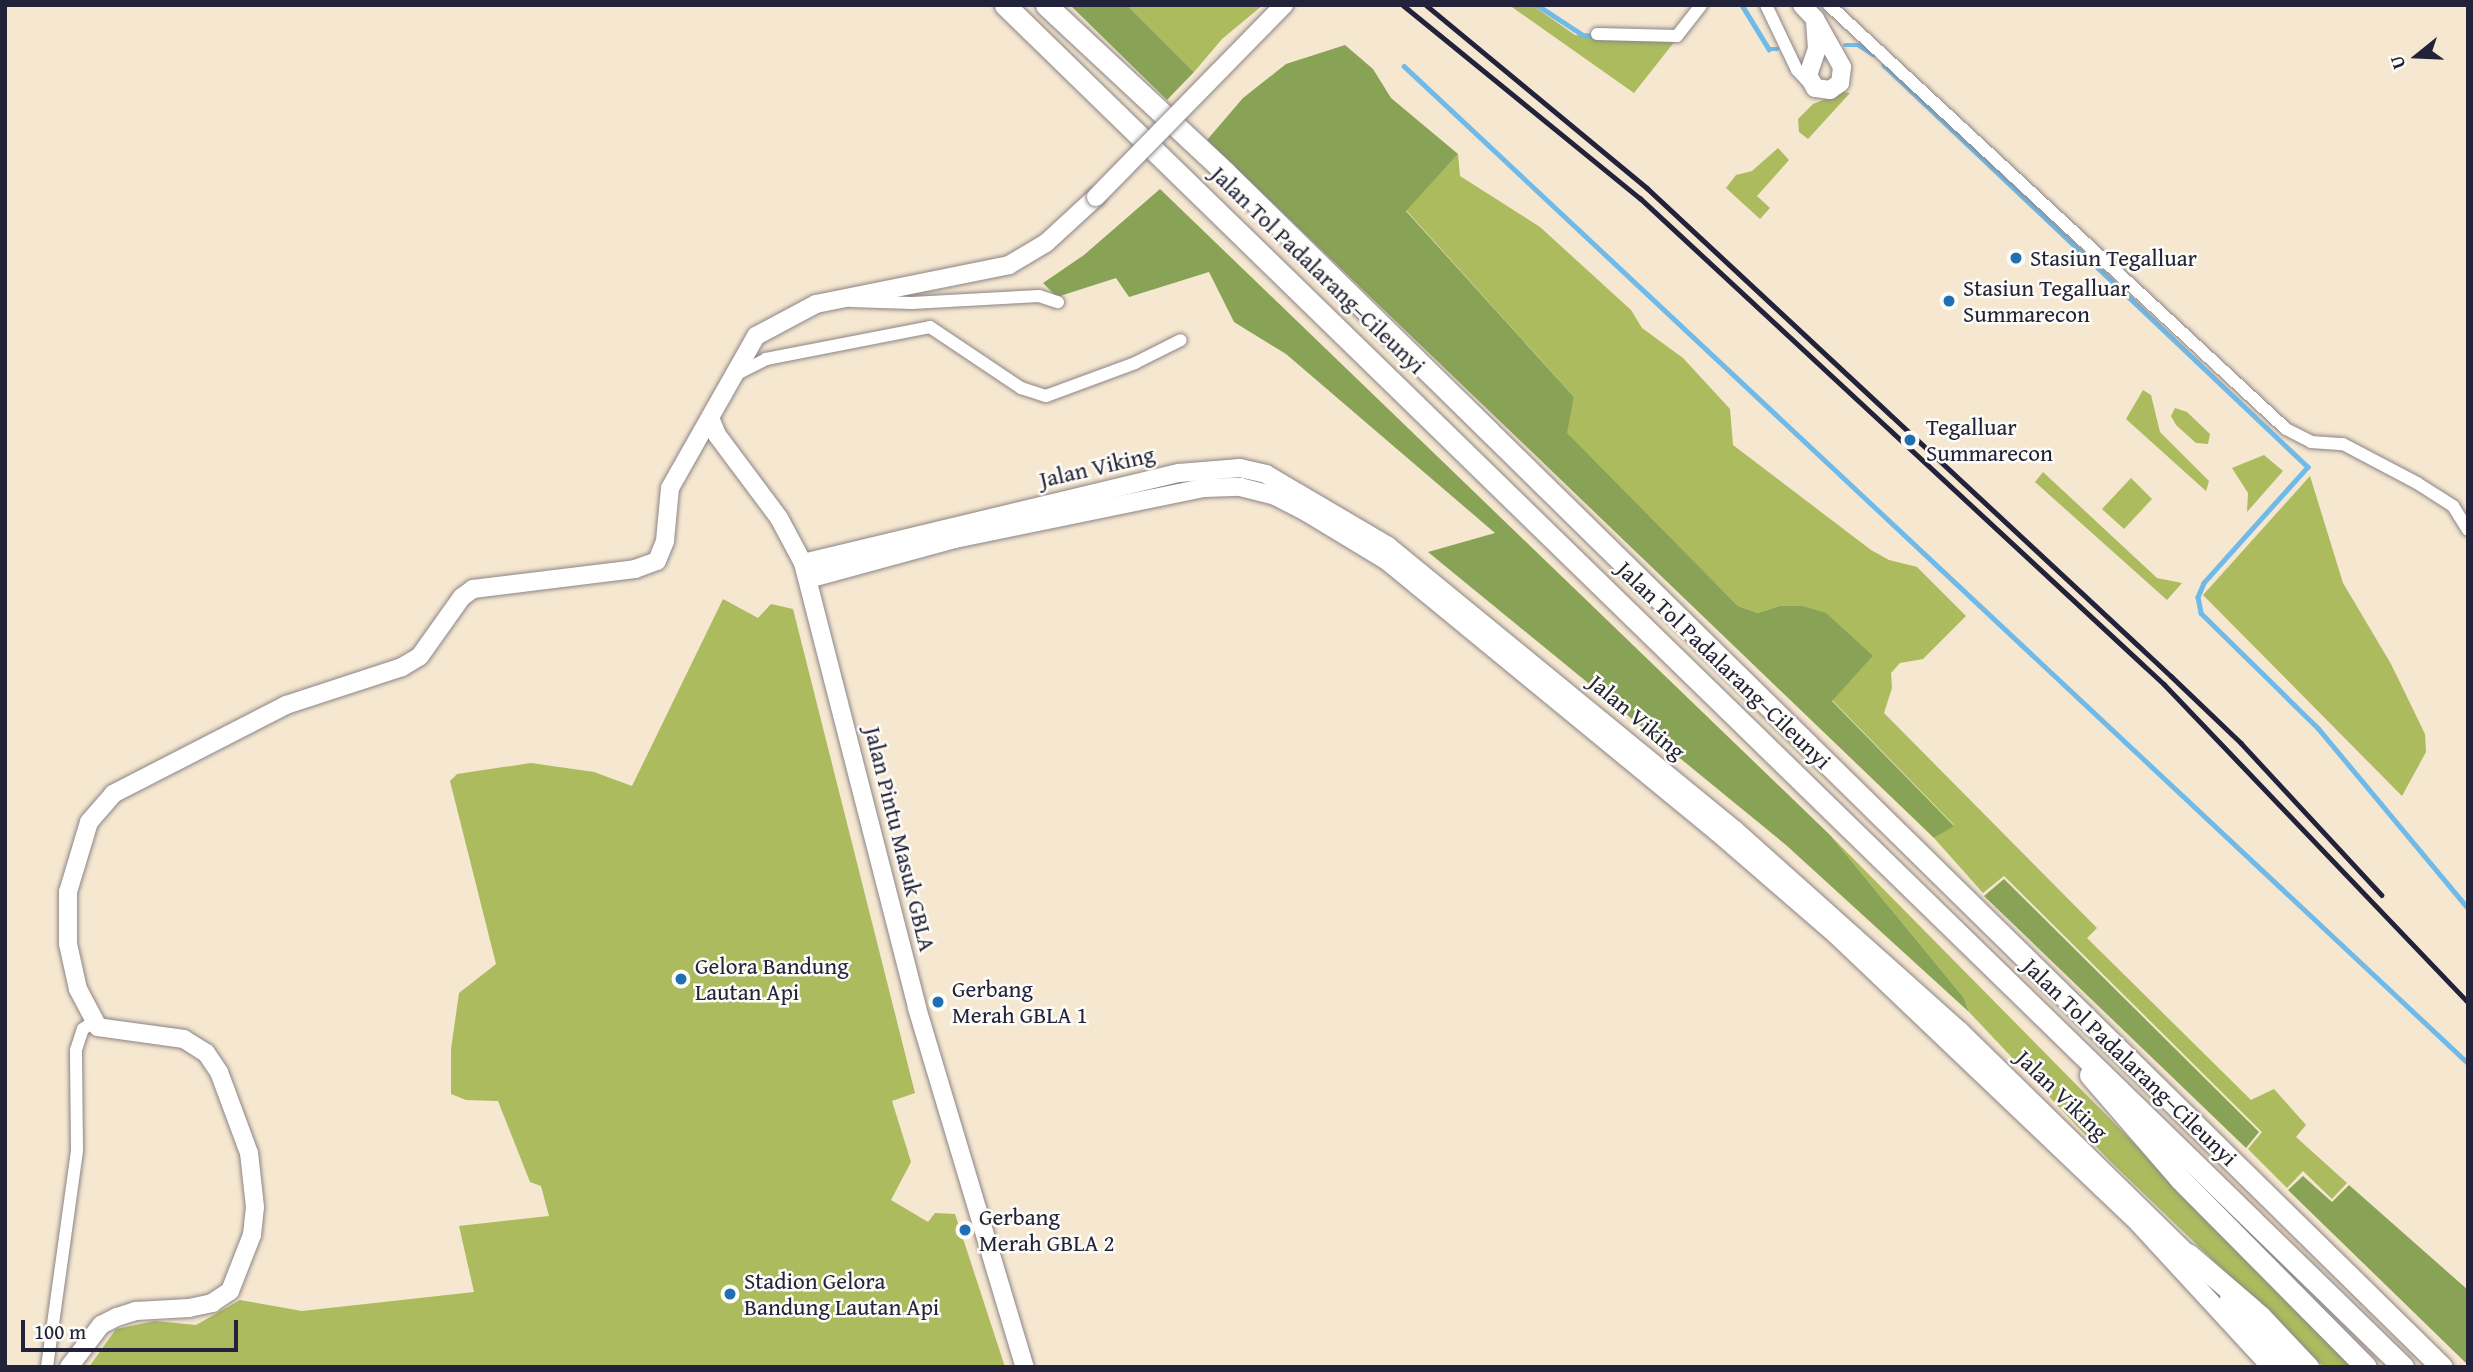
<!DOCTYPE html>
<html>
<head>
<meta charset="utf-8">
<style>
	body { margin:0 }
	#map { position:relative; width:2473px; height:1372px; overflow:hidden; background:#f5e7d0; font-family:"Gentium Book Plus",serif }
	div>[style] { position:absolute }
	.green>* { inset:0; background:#abbb5e }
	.forest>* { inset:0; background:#88a355 }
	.stream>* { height:4.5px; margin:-2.25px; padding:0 2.25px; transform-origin:2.25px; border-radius:2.25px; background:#70bae9 }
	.roads { filter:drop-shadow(0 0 2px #8c8486) drop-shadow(0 0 2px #8c8486) }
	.street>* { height:12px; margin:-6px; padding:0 6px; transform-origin:6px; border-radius:6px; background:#fff }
	.secondary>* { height:18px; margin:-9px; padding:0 9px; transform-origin:9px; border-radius:9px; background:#fff }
	.highway>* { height:21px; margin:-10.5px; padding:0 10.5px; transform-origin:10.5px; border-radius:10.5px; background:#fff }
	.rail>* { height:4.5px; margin:-2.25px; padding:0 2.25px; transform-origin:2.25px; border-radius:2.25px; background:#22223b }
	.bridges { filter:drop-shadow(0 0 2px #8c8486) drop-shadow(0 0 2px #8c8486) }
	.secondary-bridge>* { height:18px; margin:-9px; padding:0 9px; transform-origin:9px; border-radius:9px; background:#fff }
	.dots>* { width:19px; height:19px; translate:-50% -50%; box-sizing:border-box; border:4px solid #fdfcf7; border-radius:50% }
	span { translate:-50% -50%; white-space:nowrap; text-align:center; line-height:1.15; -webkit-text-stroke:5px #fdfcf7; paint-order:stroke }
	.poi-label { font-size:23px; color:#22223b }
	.left { translate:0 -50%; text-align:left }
	.street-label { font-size:23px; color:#22223b }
	.frame { position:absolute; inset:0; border:7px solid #22223b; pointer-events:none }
	.north { position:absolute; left:2382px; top:21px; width:70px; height:70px; -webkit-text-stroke:5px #fdfcf7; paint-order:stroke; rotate:252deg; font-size:19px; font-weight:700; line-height:28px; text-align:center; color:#22223b }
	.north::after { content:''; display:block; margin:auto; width:24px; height:32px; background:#22223b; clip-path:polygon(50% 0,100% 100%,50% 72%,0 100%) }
	.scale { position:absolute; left:21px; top:1320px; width:217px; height:32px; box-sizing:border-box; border:4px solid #22223b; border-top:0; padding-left:9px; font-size:21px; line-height:24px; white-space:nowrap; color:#22223b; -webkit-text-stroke:5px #fdfcf7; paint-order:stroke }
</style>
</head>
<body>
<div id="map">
	<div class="green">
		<i style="clip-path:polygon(1127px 5px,1263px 5px,1222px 39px,1194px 72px)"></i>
		<i style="clip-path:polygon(1509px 5px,1532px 5px,1575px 35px,1675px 41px,1634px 93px)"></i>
		<i style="clip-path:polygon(1844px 92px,1850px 93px,1808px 139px,1799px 132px,1798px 119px,1813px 104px)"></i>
		<i style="clip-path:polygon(1778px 148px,1789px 160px,1757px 196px,1770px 208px,1760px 219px,1726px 188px,1736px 175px,1752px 171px)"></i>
		<i style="clip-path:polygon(1458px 154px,1460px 176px,1540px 227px,1631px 310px,1642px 328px,1683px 358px,1730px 409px,1733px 445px,1871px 550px,1889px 560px,1917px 567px,1966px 616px,1923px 659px,1900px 663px,1891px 673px,1892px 688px,1884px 713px,2097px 928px,2087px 938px,2251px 1100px,2274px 1089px,2306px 1125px,2296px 1137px,2347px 1183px,2332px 1199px,2303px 1171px,2287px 1188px,2248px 1149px,2262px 1132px,2004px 876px,1983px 893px,1934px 838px,1954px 825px,1832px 700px,1873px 656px,1779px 606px,1758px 613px,1738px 606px,1566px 433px,1574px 397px,1406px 210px)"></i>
		<i style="clip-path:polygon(2143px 390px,2151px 395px,2160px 432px,2209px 481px,2206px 491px,2126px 419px)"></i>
		<i style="clip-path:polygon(2175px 408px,2187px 412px,2210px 434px,2208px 444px,2196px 443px,2176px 425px,2171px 416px)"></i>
		<i style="clip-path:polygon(2264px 455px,2283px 471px,2247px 512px,2248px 493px,2232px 468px)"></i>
		<i style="clip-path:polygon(2043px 472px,2157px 578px,2182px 583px,2167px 600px,2035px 482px)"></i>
		<i style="clip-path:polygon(2310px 476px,2343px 583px,2391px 664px,2425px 734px,2426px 752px,2402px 796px,2203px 595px)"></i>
		<i style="clip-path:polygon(2131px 478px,2152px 499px,2124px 529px,2102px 509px)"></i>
		<i style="clip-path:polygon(723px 599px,758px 618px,771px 604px,793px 609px,915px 1093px,892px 1101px,911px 1162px,891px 1200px,928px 1222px,935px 1213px,955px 1214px,1005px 1367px,89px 1367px,116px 1329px,155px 1321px,196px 1325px,240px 1300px,302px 1311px,474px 1292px,459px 1226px,549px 1216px,541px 1186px,530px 1182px,498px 1101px,466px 1100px,451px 1094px,451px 1049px,459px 993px,496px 964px,450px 781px,457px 774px,531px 763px,594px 772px,632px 786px)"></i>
		<i style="clip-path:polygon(1830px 835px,2355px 1367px,2324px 1367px,2110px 1161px,1969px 1012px,1964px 998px)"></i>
	</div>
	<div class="forest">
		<i style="clip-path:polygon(1070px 5px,1127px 5px,1194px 72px,1167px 100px)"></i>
		<i style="clip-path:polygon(1345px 45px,1373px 69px,1391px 98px,1458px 154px,1406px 211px,1574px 397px,1567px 433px,1738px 606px,1758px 613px,1779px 606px,1802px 606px,1826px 613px,1873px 656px,1832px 701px,1954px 826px,1934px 838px,1207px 140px,1243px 98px,1286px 64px)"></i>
		<i style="clip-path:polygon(1160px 189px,1830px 835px,1964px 998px,1969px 1012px,1786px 845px,1428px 552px,1495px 533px,1286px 354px,1234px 322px,1209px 272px,1129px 297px,1116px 278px,1057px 297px,1043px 283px,1084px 255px)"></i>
		<i style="clip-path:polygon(2004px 879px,2259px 1132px,2246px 1148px,1984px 896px)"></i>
		<i style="clip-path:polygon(2303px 1176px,2332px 1202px,2349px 1185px,2468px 1290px,2468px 1365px,2288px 1190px)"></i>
	</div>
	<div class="stream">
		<i style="left:1537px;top:5px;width:55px;rotate:33.1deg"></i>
		<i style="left:1583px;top:35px;width:14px;rotate:4deg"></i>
		<i style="left:1742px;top:5px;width:52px;rotate:58.5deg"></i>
		<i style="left:1769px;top:49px;width:8px"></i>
		<i style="left:1845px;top:45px;width:14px"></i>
		<i style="left:1859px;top:45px;width:17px;rotate:33deg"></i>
		<i style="left:1884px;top:65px;width:584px;rotate:43.47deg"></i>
		<i style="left:2308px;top:467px;width:156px;rotate:131.9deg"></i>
		<i style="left:2204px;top:583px;width:15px;rotate:113deg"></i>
		<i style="left:2198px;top:597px;width:16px;rotate:79deg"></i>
		<i style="left:2201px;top:613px;width:164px;rotate:44.5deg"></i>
		<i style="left:2318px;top:728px;width:234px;rotate:50.2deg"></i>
		<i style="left:1404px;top:66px;width:1458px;rotate:43.14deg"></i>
	</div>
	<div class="roads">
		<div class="street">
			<i style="left:1766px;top:5px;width:72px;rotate:64.5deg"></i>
			<i style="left:1797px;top:70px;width:18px;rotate:47deg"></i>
			<i style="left:1829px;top:5px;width:623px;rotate:42.85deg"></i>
			<i style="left:2286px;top:429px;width:28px;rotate:27deg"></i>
			<i style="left:2311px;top:442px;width:32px;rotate:4deg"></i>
			<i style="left:2343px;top:444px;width:84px;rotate:27.8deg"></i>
			<i style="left:2417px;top:483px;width:43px;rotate:32.6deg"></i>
			<i style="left:2453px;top:506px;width:28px;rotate:58deg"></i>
			<i style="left:1597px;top:34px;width:80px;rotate:1.4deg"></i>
			<i style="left:1677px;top:36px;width:39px;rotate:-52deg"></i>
			<i style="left:851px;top:301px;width:61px;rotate:1.9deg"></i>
			<i style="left:912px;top:303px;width:127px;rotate:-3.2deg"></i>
			<i style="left:1039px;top:296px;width:20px;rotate:18deg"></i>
			<i style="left:735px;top:375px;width:35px;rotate:-27deg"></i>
			<i style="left:766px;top:359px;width:167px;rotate:-11deg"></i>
			<i style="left:930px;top:327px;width:110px;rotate:33.8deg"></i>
			<i style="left:1021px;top:388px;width:26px;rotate:18deg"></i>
			<i style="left:1046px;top:396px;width:95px;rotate:-20.3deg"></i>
			<i style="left:1135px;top:363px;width:51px;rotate:-26.6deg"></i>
			<i style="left:47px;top:1367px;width:219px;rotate:-82.1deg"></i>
			<i style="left:77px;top:1150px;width:100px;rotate:-90.6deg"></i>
			<i style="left:76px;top:1050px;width:22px;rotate:-72deg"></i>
			<i style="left:83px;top:1029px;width:12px;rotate:-35deg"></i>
		</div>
		<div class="secondary">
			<i style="left:1802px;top:5px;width:19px;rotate:47deg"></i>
			<i style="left:1815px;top:19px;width:55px;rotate:60.6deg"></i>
			<i style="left:1842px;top:67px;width:16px;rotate:97deg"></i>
			<i style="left:1840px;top:83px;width:12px;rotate:145deg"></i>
			<i style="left:1830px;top:90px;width:15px;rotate:-172deg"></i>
			<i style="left:1815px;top:88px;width:15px;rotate:-118deg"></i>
			<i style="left:1808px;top:75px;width:28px;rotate:-71deg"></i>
			<i style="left:1817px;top:49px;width:30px;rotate:-94deg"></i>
			<i style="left:711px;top:420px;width:16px;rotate:68deg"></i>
			<i style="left:717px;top:435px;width:104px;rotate:53.2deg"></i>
			<i style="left:779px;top:518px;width:51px;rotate:61.9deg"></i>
			<i style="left:803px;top:563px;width:459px;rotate:75.6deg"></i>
			<i style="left:917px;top:1008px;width:375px;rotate:73.3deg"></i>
			<i style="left:803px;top:563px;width:387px;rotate:-13.5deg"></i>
			<i style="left:1179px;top:473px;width:61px;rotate:-4.7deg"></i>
			<i style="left:1240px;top:468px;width:27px;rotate:13deg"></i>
			<i style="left:1266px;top:474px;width:142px;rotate:30.5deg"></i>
			<i style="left:1388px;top:546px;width:448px;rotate:39.3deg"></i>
			<i style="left:1735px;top:830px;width:302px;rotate:41.8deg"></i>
			<i style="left:1960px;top:1031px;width:330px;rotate:44.4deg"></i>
			<i style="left:808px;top:579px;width:152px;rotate:-15.2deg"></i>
			<i style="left:955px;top:539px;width:254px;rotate:-11.6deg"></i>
			<i style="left:1204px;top:488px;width:36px;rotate:-2deg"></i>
			<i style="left:1240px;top:487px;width:36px;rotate:14deg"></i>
			<i style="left:1275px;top:496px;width:35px;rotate:27deg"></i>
			<i style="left:1306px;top:512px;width:95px;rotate:31.2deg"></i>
			<i style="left:1387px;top:561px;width:426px;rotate:39.4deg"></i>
			<i style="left:1716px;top:831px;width:159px;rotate:40.9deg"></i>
			<i style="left:1836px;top:935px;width:419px;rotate:43.6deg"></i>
			<i style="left:2139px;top:1224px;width:195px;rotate:47.3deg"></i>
			<i style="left:2229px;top:1299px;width:89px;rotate:50deg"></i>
			<i style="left:69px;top:1367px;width:53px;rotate:-52.7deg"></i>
			<i style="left:101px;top:1325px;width:18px;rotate:-27deg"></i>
			<i style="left:117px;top:1317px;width:20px;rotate:-18deg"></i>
			<i style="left:136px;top:1311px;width:53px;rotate:-3.2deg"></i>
			<i style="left:189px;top:1308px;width:24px;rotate:-12deg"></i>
			<i style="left:212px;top:1303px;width:22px;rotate:-34deg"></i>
			<i style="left:230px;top:1291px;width:60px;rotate:-68.6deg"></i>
			<i style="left:252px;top:1235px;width:28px;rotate:-84deg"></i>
			<i style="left:255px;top:1207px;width:54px;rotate:-96.3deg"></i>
			<i style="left:249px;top:1153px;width:86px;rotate:-110.3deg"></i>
			<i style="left:219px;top:1072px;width:23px;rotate:-124deg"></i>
			<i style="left:206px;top:1053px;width:26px;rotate:-148deg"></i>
			<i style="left:184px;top:1039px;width:87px;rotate:-172.1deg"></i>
			<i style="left:98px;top:1027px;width:43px;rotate:-117.8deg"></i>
			<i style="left:78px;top:989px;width:46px;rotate:-102.5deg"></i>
			<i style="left:68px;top:944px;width:52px;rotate:-90deg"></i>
			<i style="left:68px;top:892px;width:73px;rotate:-73.3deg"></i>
			<i style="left:89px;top:822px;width:37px;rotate:-49deg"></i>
			<i style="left:113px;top:794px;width:195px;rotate:-27.2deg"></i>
			<i style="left:286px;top:705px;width:122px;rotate:-18.1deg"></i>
			<i style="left:402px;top:667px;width:21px;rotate:-31deg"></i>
			<i style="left:420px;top:656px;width:72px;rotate:-54.6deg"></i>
			<i style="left:462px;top:597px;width:14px;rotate:-36deg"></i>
			<i style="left:473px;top:589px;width:163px;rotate:-7deg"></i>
			<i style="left:635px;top:569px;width:23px;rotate:-20deg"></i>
			<i style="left:657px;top:561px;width:22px;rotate:-68deg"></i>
			<i style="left:665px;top:541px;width:53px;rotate:-84.6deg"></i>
			<i style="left:670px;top:488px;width:175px;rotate:-60.5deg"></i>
			<i style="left:756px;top:336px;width:68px;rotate:-28.1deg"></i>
			<i style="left:816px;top:304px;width:197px;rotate:-11.4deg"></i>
			<i style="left:1009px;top:265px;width:43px;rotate:-30.7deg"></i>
			<i style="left:1046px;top:243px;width:68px;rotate:-42.6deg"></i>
		</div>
		<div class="highway">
			<i style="left:1005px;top:5px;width:1952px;rotate:44.25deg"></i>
			<i style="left:1046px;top:5px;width:246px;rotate:43deg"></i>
			<i style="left:1226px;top:173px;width:1704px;rotate:44.48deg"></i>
			<i style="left:2090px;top:1075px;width:138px;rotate:49.1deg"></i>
			<i style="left:2180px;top:1179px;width:264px;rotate:45.3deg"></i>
			<i style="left:2188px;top:1254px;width:95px;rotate:40.7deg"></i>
			<i style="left:2260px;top:1316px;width:70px;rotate:46.7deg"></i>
		</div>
	</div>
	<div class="rail">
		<i style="left:1403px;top:5px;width:306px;rotate:39.2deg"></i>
		<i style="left:1640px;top:198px;width:715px;rotate:42.85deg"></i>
		<i style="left:2164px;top:684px;width:440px;rotate:46.3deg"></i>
		<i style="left:1426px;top:5px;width:287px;rotate:39.6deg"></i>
		<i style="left:1647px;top:188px;width:716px;rotate:42.96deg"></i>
		<i style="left:2171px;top:676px;width:97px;rotate:43.7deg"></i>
		<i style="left:2241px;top:743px;width:207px;rotate:47.2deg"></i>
	</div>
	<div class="bridges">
		<div class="secondary-bridge">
			<i style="left:1096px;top:197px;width:269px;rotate:-45.6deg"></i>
		</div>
	</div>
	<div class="dots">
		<i style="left:2016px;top:258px;background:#1f6fb2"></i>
		<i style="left:1949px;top:301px;background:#1f6fb2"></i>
		<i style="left:1910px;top:440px;background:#1f6fb2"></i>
		<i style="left:681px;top:979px;background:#1f6fb2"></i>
		<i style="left:938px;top:1002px;background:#1f6fb2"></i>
		<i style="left:965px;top:1230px;background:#1f6fb2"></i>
		<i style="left:730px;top:1294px;background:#1f6fb2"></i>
	</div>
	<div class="poi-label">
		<span class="left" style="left:2030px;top:258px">Stasiun Tegalluar</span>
		<span class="left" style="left:1963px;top:301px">Stasiun Tegalluar<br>Summarecon</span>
		<span class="left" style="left:1926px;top:440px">Tegalluar<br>Summarecon</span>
		<span class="left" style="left:695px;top:979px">Gelora Bandung<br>Lautan Api</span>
		<span class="left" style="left:952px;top:1002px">Gerbang<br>Merah GBLA 1</span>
		<span class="left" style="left:979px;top:1230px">Gerbang<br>Merah GBLA 2</span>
		<span class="left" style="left:744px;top:1294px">Stadion Gelora<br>Bandung Lautan Api</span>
	</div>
	<div class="street-label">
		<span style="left:1318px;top:270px;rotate:44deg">Jalan Tol Padalarang–Cileunyi</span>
		<span style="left:1097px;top:467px;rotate:-13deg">Jalan Viking</span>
		<span style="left:1724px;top:665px;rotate:44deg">Jalan Tol Padalarang–Cileunyi</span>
		<span style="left:1637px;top:717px;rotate:40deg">Jalan Viking</span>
		<span style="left:900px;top:839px;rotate:76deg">Jalan Pintu Masuk GBLA</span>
		<span style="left:2130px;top:1062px;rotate:44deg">Jalan Tol Padalarang–Cileunyi</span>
		<span style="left:2062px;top:1095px;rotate:44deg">Jalan Viking</span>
	</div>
	<div class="frame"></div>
	<div class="north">U</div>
	<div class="scale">100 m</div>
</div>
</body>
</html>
